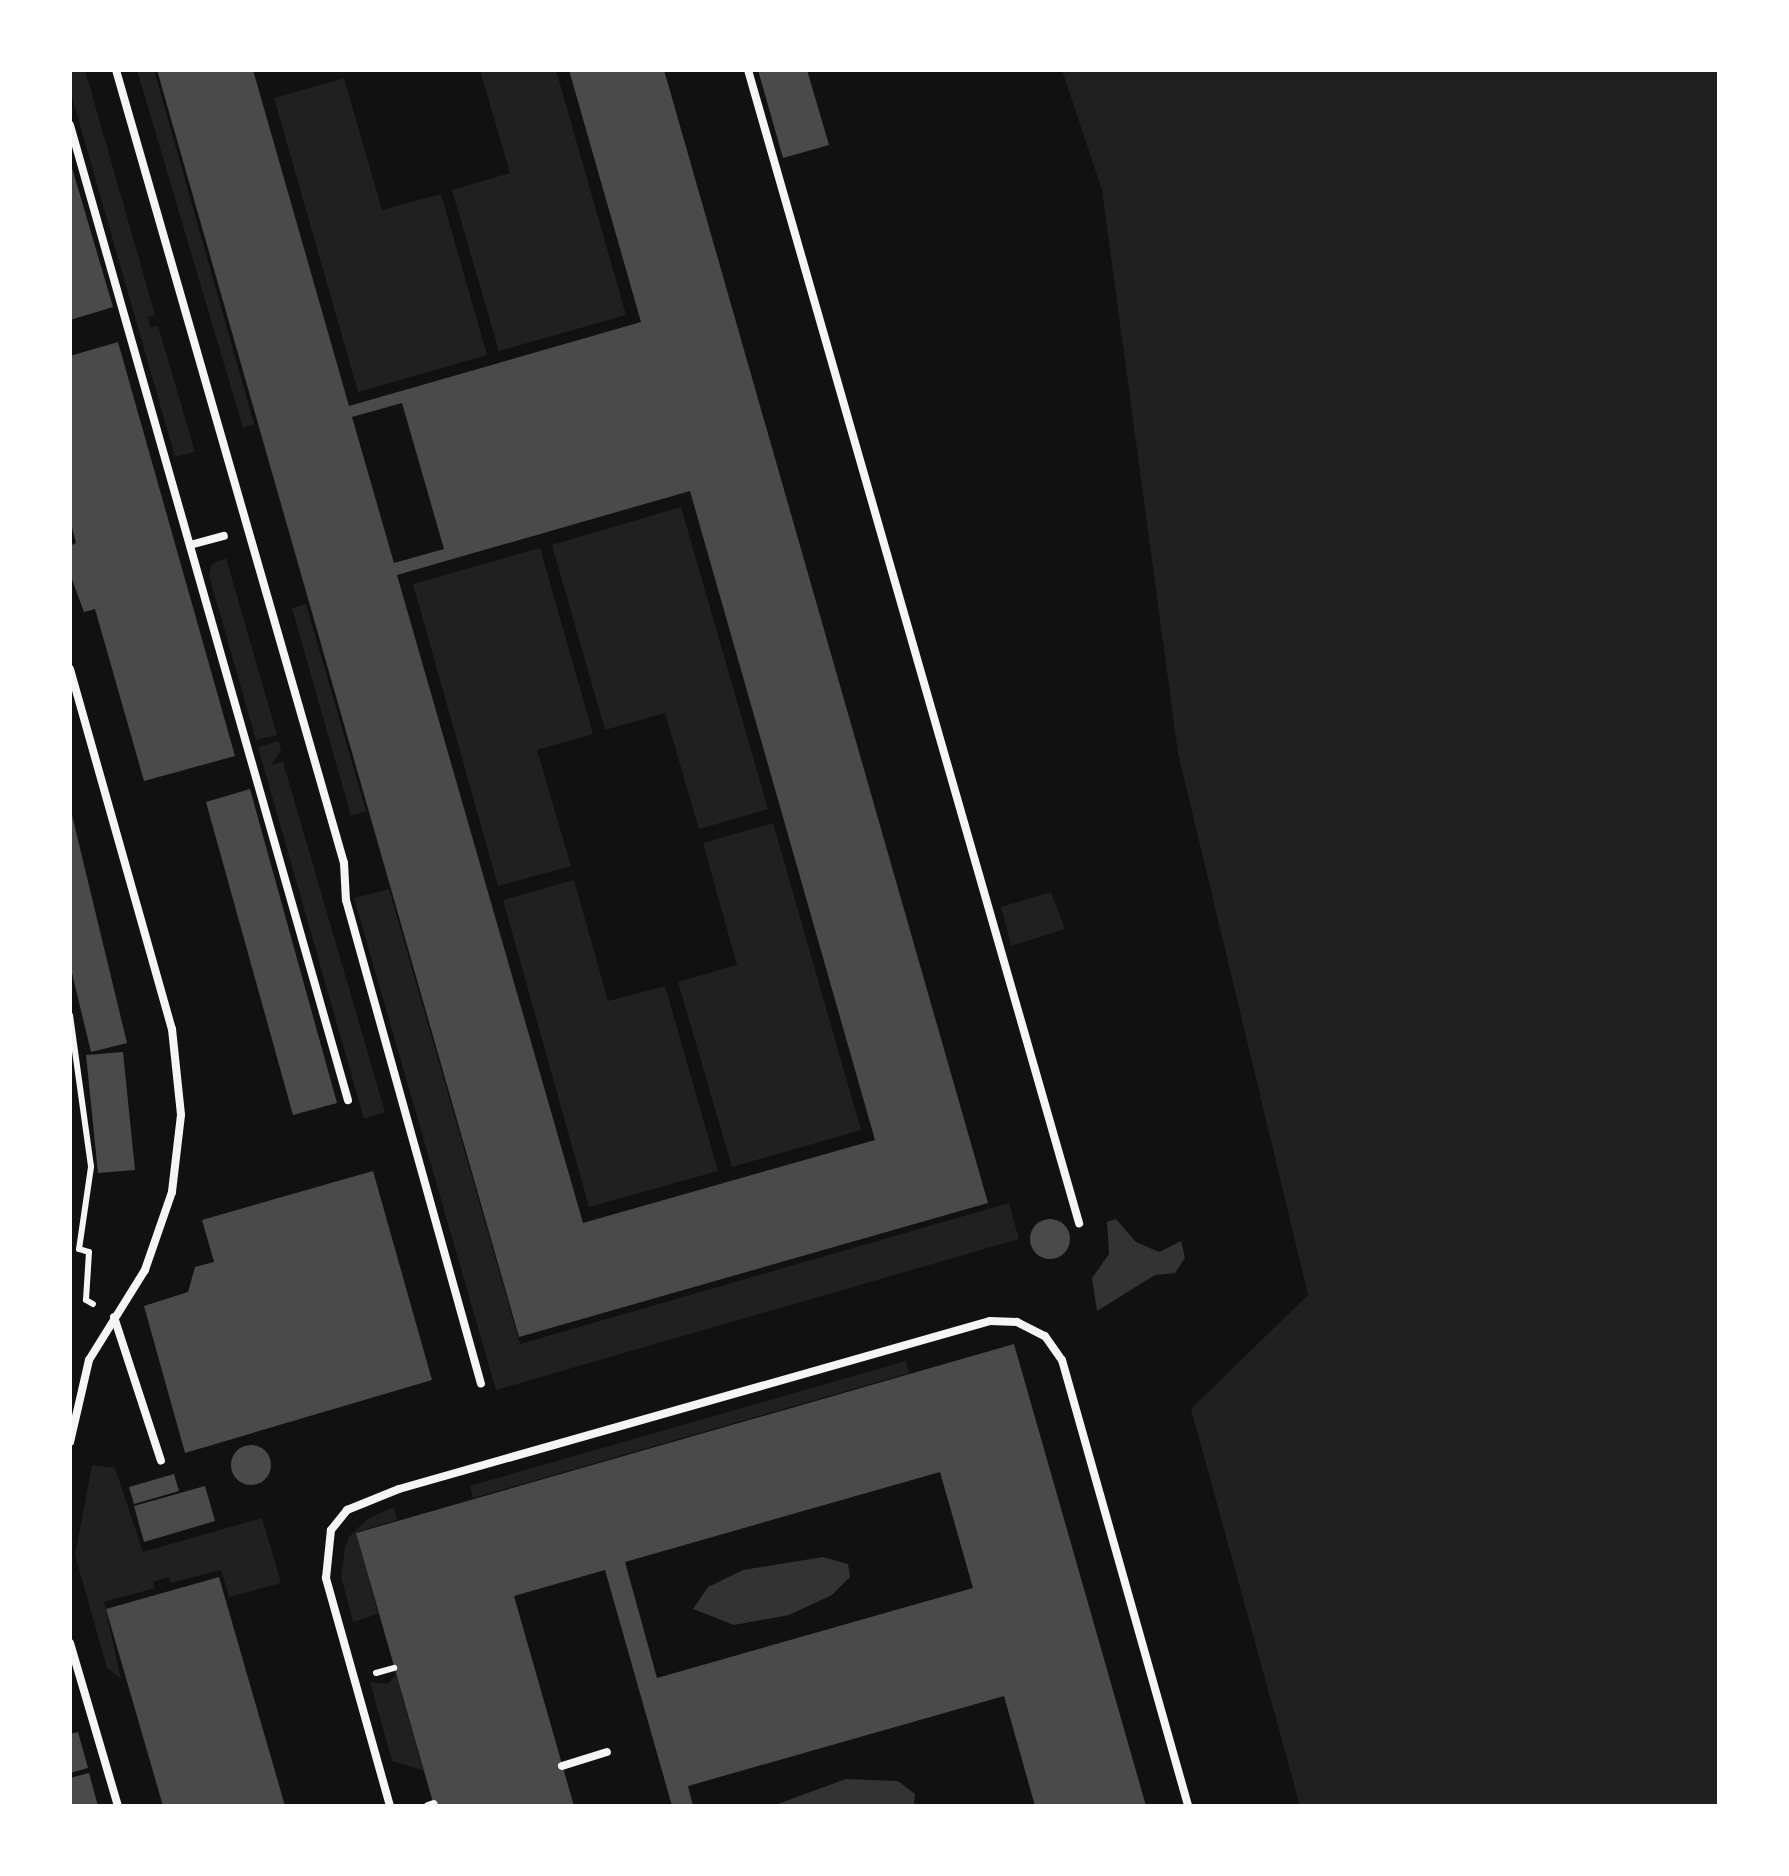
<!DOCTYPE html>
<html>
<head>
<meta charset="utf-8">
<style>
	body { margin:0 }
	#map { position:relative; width:1789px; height:1876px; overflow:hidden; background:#111; font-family:Arial,sans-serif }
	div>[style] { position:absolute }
	.green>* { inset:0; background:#202020 }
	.water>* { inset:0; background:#333 }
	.building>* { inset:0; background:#4a4a4a }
	.round { border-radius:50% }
	.path>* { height:6px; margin:-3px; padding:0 3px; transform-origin:3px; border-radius:3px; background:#f5f5f5 }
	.service>* { height:8px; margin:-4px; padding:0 4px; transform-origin:4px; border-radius:4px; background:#f5f5f5 }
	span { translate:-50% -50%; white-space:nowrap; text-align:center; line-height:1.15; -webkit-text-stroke:10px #fff; paint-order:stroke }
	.frame { position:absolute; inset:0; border:72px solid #fff; pointer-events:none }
</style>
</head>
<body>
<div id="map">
	<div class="green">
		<i style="clip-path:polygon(70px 70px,85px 70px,155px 315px,148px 317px,150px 327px,158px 326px,195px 452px,175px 457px,70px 90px)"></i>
		<i style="clip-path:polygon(137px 70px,154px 70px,254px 424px,243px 428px)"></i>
		<i style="clip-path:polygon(480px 70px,556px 70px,626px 315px,499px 351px,452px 190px,510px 173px)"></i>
		<i style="clip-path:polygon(1062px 70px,1719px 70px,1719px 1806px,1300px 1806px,1191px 1409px,1308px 1295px,1178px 753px,1102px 190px)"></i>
		<i style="clip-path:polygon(344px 78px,382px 210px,441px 194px,487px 355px,358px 392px,274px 98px)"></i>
		<i style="clip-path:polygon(681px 507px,768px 809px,699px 829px,665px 713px,605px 730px,552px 545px)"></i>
		<i style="clip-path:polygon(540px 548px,593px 734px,537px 750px,571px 866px,498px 886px,413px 584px)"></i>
		<i style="clip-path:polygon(226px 558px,277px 735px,256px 740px,209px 575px,212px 564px)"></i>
		<i style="clip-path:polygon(306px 604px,366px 811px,351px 816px,292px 608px)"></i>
		<i style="clip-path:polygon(279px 741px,281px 751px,271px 765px,283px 762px,385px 1112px,364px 1119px,258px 747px)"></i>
		<i style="clip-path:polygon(773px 823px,861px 1130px,732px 1167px,678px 982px,737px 965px,703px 843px)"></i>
		<i style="clip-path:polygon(574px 880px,608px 1001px,665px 986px,718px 1171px,589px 1207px,503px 900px)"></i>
		<i style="clip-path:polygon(389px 889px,520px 1344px,1009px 1203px,1019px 1239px,496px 1390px,354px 898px)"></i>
		<i style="clip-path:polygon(1051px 892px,1065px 929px,1011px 946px,1001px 907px)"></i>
		<i style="clip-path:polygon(906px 1361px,909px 1373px,473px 1498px,470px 1486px)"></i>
		<i style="clip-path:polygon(92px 1465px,115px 1468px,143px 1552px,262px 1518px,281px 1583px,229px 1597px,221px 1570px,171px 1583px,168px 1577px,153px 1582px,155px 1588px,104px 1602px,121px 1679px,107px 1668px,75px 1555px)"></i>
		<i style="clip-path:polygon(394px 1507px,397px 1520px,356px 1532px,378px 1614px,353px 1622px,341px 1576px,345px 1548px,349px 1537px,367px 1519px)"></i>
		<i style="clip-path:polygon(396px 1675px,423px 1770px,392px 1761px,370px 1682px,387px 1684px)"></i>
	</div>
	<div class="water">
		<i style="clip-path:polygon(1116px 1219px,1136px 1242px,1159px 1252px,1181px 1241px,1185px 1258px,1175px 1273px,1155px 1275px,1097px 1311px,1092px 1278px,1109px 1254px,1107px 1222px)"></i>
		<i style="clip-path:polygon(823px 1557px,848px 1564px,850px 1577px,832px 1595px,789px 1615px,734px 1625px,693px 1609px,708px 1587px,743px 1570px)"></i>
		<i style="clip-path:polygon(846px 1779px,898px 1781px,915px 1794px,914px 1804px,772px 1806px)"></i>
	</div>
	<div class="building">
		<i style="clip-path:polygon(evenodd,157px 70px,253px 70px,349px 406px,641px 322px,569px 70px,664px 70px,988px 1203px,519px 1337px,157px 70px,402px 403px,444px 549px,394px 563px,352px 417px,402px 403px,157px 70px,690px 491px,875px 1140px,583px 1223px,397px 575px,690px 491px)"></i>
		<i style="clip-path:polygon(758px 70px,807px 70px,829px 145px,783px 158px)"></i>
		<i style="clip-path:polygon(70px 161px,113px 307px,70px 320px)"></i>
		<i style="clip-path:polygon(118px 342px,235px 756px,144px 781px,95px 609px,84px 612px,70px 574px,70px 546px,76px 543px,70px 520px,70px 356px)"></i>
		<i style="clip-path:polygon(250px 789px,337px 1103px,293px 1115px,206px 802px)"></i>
		<i style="clip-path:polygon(71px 811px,127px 1043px,91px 1052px,70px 965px)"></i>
		<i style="clip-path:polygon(123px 1052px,135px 1170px,98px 1173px,86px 1055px)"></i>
		<i style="clip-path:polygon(373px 1171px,432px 1380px,185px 1453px,144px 1306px,188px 1292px,195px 1267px,214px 1262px,202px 1220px)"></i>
		<i class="round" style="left:1030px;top:1219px;width:40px;height:40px"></i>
		<i style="clip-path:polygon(evenodd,1014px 1344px,1146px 1806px,1035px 1806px,1004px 1696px,688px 1786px,693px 1806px,672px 1806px,605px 1570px,514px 1596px,574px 1806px,434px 1806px,356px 1533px,1014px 1344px,940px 1472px,973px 1588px,657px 1678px,625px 1562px,940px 1472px)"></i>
		<i class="round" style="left:231px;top:1445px;width:40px;height:40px"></i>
		<i style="clip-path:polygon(174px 1474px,179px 1491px,134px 1504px,129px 1487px)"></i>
		<i style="clip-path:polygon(205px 1486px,215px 1521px,144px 1542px,134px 1506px)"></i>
		<i style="clip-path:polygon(219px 1577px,285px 1806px,163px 1806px,106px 1609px)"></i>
		<i style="clip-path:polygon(78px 1732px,88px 1768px,70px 1773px,70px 1734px)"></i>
		<i style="clip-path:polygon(89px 1773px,98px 1806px,70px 1806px,70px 1778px)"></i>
	</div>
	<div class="path">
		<i style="left:70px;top:1015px;width:153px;rotate:82.1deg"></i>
		<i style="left:91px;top:1167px;width:83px;rotate:98.3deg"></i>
		<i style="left:79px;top:1249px;width:10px;rotate:17deg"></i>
		<i style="left:89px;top:1252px;width:48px;rotate:93.6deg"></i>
		<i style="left:86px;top:1300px;width:8px;rotate:30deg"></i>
		<i style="left:376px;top:1673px;width:19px;rotate:-16deg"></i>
	</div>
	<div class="service">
		<i style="left:116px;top:70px;width:825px;rotate:73.96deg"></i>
		<i style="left:344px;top:863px;width:37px;rotate:87deg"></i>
		<i style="left:346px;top:900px;width:502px;rotate:74.41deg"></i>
		<i style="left:748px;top:70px;width:1200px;rotate:73.98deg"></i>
		<i style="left:70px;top:125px;width:1014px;rotate:74.09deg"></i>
		<i style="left:190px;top:545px;width:35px;rotate:-15deg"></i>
		<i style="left:70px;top:669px;width:374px;rotate:74.2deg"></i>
		<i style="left:172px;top:1029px;width:86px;rotate:84deg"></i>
		<i style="left:181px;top:1115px;width:78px;rotate:96.7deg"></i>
		<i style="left:172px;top:1192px;width:83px;rotate:109.1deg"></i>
		<i style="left:145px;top:1270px;width:106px;rotate:121.9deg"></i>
		<i style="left:89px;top:1360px;width:84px;rotate:103deg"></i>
		<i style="left:114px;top:1317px;width:151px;rotate:71.9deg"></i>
		<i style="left:70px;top:1643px;width:170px;rotate:73.6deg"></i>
		<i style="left:562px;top:1766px;width:47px;rotate:-17.3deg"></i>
		<i style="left:390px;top:1806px;width:237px;rotate:-105.7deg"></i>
		<i style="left:326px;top:1578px;width:48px;rotate:-84.1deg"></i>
		<i style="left:331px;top:1530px;width:26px;rotate:-51deg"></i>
		<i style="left:347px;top:1510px;width:56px;rotate:-22deg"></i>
		<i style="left:399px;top:1489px;width:614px;rotate:-15.87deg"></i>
		<i style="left:990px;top:1321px;width:27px;rotate:2deg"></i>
		<i style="left:1017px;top:1322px;width:31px;rotate:27deg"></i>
		<i style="left:1045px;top:1336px;width:29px;rotate:55deg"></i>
		<i style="left:1062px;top:1360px;width:463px;rotate:74.2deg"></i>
		<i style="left:428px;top:1806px;width:6px;rotate:-18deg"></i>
	</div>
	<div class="frame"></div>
</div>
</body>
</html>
